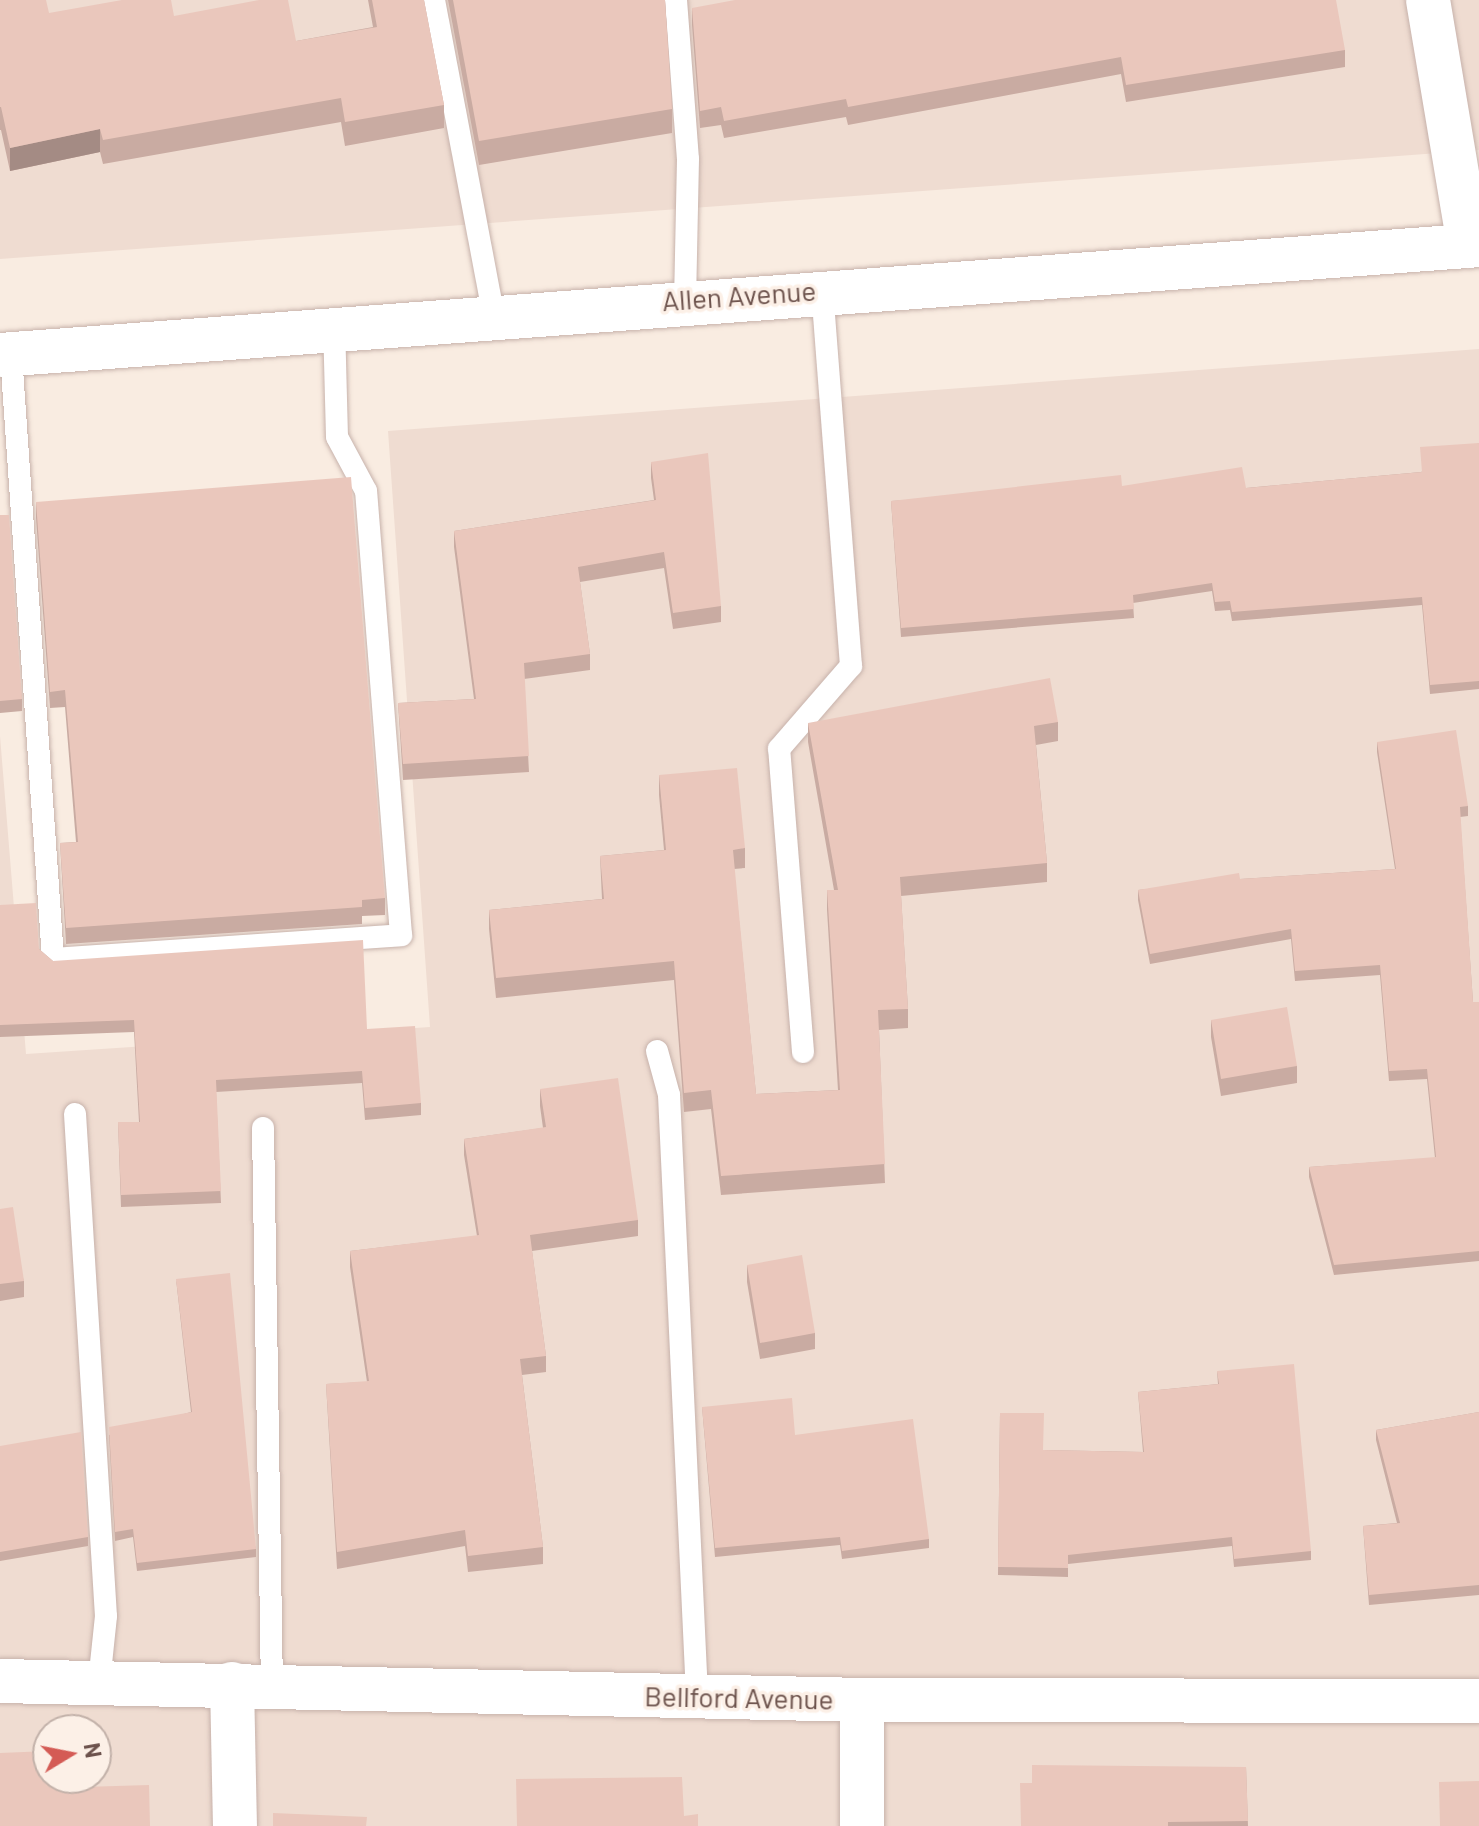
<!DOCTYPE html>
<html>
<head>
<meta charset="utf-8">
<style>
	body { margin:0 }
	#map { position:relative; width:1479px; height:1826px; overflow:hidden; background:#f9ece1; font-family:Barlow,sans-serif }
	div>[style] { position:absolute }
	.residential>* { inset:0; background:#efdcd1 }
	.roads { filter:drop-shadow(0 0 2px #c7b2ab) drop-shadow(0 0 2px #c7b2ab) }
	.lane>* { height:22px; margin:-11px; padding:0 11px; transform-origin:11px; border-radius:11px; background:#fff }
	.street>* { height:44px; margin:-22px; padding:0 22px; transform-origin:22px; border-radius:22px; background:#fff }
	.secondary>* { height:44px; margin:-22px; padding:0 22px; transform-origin:22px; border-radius:22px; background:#fff }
	.wall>* { inset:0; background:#c9aba2 }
	.shaded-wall>* { inset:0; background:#a48b84 }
	.building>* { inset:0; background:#eac7bc }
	span { translate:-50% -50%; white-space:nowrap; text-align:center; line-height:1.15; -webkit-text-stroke:7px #fcf0e7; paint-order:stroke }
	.street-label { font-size:28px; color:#6c524c }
	.north { position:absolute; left:32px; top:1714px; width:80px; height:80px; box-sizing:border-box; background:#fcf0e7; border:2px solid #c2b1a9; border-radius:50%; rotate:80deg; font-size:22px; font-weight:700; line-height:32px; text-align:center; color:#6c524c }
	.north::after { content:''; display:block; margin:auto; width:28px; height:36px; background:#d45b55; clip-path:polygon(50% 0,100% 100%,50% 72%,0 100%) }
</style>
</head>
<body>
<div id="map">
	<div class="residential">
		<i style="clip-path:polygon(0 0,1479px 0,1479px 150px,0 259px)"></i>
		<i style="clip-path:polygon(evenodd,1479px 349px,1479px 1826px,0 1826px,0 736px,26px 1054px,430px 1027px,388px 431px,1479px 349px,48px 1730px,96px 1730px,96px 1778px,48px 1778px,48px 1730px)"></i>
	</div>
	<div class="roads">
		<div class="lane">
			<i style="left:434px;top:0;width:319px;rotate:79.3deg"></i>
			<i style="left:676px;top:0;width:159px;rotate:85.7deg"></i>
			<i style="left:688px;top:159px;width:140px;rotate:91.2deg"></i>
			<i style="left:11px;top:355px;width:605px;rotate:86.02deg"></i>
			<i style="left:53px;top:959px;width:349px;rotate:-3.9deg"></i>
			<i style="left:401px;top:935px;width:445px;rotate:-94.5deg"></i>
			<i style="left:366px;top:491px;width:61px;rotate:-118.2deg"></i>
			<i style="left:337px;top:437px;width:112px;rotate:-91.5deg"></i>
			<i style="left:657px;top:1051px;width:46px;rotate:74.7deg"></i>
			<i style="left:669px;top:1095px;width:602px;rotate:87.33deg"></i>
			<i style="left:803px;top:1052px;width:304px;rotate:-94.5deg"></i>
			<i style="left:779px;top:749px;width:110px;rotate:-49.1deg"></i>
			<i style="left:851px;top:666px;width:378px;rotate:-94.4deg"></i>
			<i style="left:75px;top:1114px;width:503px;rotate:86.47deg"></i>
			<i style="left:106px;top:1616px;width:67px;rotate:96deg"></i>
			<i style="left:263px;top:1128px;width:558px;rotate:89.08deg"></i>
		</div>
		<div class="street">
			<i style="left:1428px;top:0;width:249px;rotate:80.5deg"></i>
			<i style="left:0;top:1681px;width:862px;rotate:1.26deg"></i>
			<i style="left:862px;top:1700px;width:617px;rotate:0.09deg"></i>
			<i style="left:232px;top:1684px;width:142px;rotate:88.8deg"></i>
			<i style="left:862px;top:1700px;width:126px;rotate:90deg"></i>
		</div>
		<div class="secondary">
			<i style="left:0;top:355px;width:1483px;rotate:-4.25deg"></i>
		</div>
	</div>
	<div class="wall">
		<i style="clip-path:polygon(0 0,49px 13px,174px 16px,296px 41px,373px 27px,368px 0,424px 0,444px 105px,444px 128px,345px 146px,341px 122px,103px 164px,100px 152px,10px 171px,1px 130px,0 130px)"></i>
		<i style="clip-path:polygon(448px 0,665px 0,672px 109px,672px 133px,479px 165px)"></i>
		<i style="clip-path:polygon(692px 8px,1345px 50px,1345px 67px,1126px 102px,1121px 74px,848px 125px,846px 117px,724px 138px,721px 125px,700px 128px,692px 25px)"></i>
		<i style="clip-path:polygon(1479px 443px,1479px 689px,1430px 694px,1422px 605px,1232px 621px,1230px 610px,1215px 611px,1212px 591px,1133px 603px,1134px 618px,901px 637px,891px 501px,1122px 486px,1246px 488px,1421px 472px)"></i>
		<i style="clip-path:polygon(651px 462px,721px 606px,721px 622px,673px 629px,664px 568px,580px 582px,590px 654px,590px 670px,524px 679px,529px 772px,403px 780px,398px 703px,474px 699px,454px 547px,454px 531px,654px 500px,651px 478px)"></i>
		<i style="clip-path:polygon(36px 502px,385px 898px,385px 915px,362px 916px,362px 924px,66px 944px,60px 843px,76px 842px,65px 707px,50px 708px,36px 518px)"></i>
		<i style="clip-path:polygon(0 515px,22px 699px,22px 711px,0 713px)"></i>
		<i style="clip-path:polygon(1058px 722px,1058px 741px,1036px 745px,1047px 863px,1047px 882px,901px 896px,908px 1009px,908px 1028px,879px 1030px,885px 1183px,721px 1195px,711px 1109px,684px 1112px,674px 980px,496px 998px,489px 929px,489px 910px,602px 899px,600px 856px,664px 850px,659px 795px,659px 775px,745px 848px,745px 868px,734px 869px,756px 1094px,838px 1090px,827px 910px,827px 890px,834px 890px,808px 742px,808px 723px)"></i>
		<i style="clip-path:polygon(1377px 742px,1468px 806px,1468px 816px,1460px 817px,1473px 1002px,1479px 1002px,1479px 1261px,1334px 1275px,1309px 1177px,1309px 1167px,1435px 1158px,1427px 1079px,1389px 1081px,1380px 975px,1295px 981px,1291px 939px,1150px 964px,1138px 900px,1138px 890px,1240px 879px,1395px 869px,1377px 752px)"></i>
		<i style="clip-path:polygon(0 905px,39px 949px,53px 961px,367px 1029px,421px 1103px,421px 1115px,365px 1120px,362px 1083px,216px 1092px,221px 1203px,121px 1207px,118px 1122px,139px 1122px,134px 1032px,0 1037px)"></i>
		<i style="clip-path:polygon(1211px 1020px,1297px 1066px,1297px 1083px,1221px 1096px,1211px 1037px)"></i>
		<i style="clip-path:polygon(540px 1089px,638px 1220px,638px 1236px,532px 1251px,546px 1356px,546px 1372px,522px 1375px,543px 1547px,543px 1564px,468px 1572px,465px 1546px,337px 1569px,326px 1384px,367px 1382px,350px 1267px,350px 1251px,477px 1236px,464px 1155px,464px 1139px,543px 1128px,540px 1106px)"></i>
		<i style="clip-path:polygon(0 1209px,24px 1281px,24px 1297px,0 1301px)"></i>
		<i style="clip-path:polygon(747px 1265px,815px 1333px,815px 1349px,760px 1359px,747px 1282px)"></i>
		<i style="clip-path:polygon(176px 1279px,256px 1549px,256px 1557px,137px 1571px,133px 1537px,115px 1541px,109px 1435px,191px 1412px)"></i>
		<i style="clip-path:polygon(1217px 1371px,1311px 1551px,1311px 1560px,1234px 1567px,1232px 1546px,1068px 1564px,1068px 1577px,998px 1575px,1000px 1413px,1043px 1450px,1143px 1452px,1138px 1392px,1218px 1384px)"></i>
		<i style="clip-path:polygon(702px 1407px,795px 1435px,929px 1539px,929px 1548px,842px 1559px,840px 1545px,715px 1557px)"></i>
		<i style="clip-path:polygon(1479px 1412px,1479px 1595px,1369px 1605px,1363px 1526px,1397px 1523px,1376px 1440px,1376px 1430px)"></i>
		<i style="clip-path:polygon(0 1446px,88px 1537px,88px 1546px,0 1561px)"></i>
		<i style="clip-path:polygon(1246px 1767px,1248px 1826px,1021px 1826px)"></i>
	</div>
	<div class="shaded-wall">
		<i style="clip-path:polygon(100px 129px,100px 152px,10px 171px,10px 148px)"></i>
	</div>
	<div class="building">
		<i style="clip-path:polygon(0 0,46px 0,49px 13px,122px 0,171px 0,174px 16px,259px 0,288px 0,296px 41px,377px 27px,372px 0,424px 0,444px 105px,345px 122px,341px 98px,103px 140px,100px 129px,10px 148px,1px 107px,0 107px)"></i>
		<i style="clip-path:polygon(453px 0,665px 0,672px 109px,479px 141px)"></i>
		<i style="clip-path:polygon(735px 0,1336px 0,1345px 50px,1126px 85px,1121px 57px,848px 107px,846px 99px,724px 121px,721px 107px,700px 111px,692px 8px)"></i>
		<i style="clip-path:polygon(1479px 443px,1479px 681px,1430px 685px,1422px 597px,1232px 612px,1230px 601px,1215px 602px,1212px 583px,1133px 595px,1134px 609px,901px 628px,891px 501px,1121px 475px,1122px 486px,1242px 467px,1246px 488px,1422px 472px,1420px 447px)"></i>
		<i style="clip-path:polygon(708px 453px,721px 606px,673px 613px,664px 552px,578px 567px,590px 654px,524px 663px,529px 756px,403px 764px,398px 703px,476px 699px,454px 531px,656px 500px,651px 462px)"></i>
		<i style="clip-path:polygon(351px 477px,385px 898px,362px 900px,362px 907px,66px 928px,60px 843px,78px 842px,65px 690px,50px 692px,36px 502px)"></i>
		<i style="clip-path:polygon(0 515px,9px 515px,22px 699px,0 701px)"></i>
		<i style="clip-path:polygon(1050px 678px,1058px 722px,1034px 726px,1047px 863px,900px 877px,908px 1009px,878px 1010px,885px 1164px,721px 1176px,711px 1090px,684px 1093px,674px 961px,496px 978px,489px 910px,604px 899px,600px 856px,666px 850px,659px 775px,737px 768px,745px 848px,733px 850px,756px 1094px,840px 1090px,827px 890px,838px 890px,808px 723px)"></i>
		<i style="clip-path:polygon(1456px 730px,1468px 806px,1460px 807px,1473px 1002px,1479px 1002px,1479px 1251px,1334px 1265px,1309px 1167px,1436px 1157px,1427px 1069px,1389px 1071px,1380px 965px,1295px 971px,1291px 929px,1150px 954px,1138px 890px,1239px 873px,1240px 879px,1396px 869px,1377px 742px)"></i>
		<i style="clip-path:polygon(36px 903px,39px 949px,53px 961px,363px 940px,367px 1029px,415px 1026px,421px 1103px,365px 1108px,362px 1071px,216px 1080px,221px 1191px,121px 1195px,118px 1122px,140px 1122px,134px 1020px,0 1025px,0 905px)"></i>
		<i style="clip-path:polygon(1287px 1007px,1297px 1066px,1221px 1079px,1211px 1020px)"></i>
		<i style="clip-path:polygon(618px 1078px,638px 1220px,530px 1235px,546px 1356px,520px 1359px,543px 1547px,468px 1556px,465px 1530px,337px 1552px,326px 1384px,369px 1381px,350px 1251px,479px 1235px,464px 1139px,546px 1127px,540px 1089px)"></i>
		<i style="clip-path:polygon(13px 1207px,24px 1281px,0 1284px,0 1209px)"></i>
		<i style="clip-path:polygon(802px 1255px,815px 1333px,760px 1343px,747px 1265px)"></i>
		<i style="clip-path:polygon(230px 1273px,256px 1549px,137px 1563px,133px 1529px,115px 1532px,109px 1427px,192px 1412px,176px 1279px)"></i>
		<i style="clip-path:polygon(1294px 1364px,1311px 1551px,1234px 1559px,1232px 1537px,1068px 1555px,1068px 1568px,998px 1567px,1000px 1413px,1044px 1413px,1043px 1450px,1144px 1452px,1138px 1392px,1219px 1384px,1217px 1371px)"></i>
		<i style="clip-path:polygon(792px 1398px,795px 1435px,913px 1419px,929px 1539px,842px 1551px,840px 1537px,715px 1548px,702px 1407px)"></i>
		<i style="clip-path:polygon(1479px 1412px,1479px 1585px,1369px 1595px,1363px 1526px,1400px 1523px,1376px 1430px)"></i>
		<i style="clip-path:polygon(81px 1432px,88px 1537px,0 1552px,0 1446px)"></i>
		<i style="clip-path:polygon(48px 1751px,48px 1778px,83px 1778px,83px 1787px,149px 1785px,150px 1826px,0 1826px,0 1753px)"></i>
		<i style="clip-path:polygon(1032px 1765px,1246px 1767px,1248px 1821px,1168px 1822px,1168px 1826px,1021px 1826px,1020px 1783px,1032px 1783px)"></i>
		<i style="clip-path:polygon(682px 1777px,684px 1816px,698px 1814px,698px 1826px,517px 1826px,516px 1779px)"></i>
		<i style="clip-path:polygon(1479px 1781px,1479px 1826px,1440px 1826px,1439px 1782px)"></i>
		<i style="clip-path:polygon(273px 1813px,367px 1817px,366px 1826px,273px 1826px)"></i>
	</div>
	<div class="street-label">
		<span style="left:739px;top:295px;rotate:-4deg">Allen Avenue</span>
		<span style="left:739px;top:1697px;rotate:1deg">Bellford Avenue</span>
	</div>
	<div class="north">N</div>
</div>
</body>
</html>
